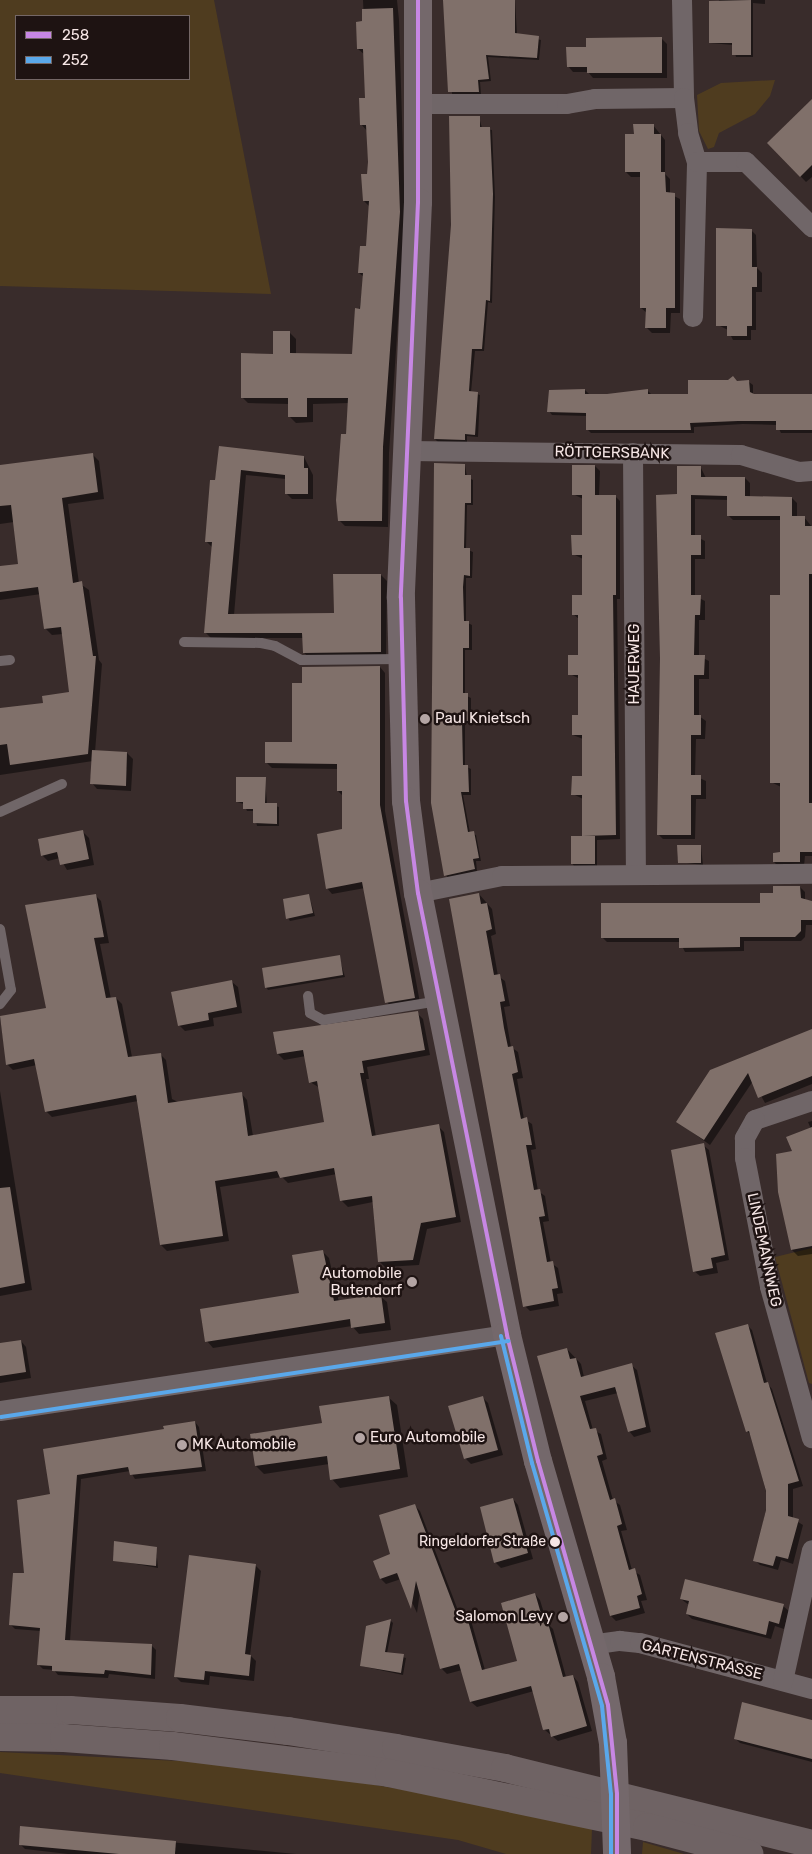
<!DOCTYPE html>
<html>
<head>
<meta charset="utf-8">
<style>
	body { margin:0 }
	#map { position:relative; width:812px; height:1854px; overflow:hidden; background:#392c2b; font-family:Rubik,sans-serif }
	div>[style] { position:absolute }
	.green>* { inset:0; background:#4f3c1f }
	.shadow>* { inset:0; background:#0007 }
	.building>* { inset:0; background:#80706a }
	.lane>* { height:10px; margin:-5px; padding:0 5px; transform-origin:5px; border-radius:5px; background:#706668 }
	.street>* { height:20px; margin:-10px; padding:0 10px; transform-origin:10px; border-radius:10px; background:#706668 }
	.secondary>* { height:28px; margin:-14px; padding:0 14px; transform-origin:14px; border-radius:14px; background:#74686b }
	.highway>* { height:28px; margin:-14px; padding:0 14px; transform-origin:14px; border-radius:14px; background:#6f6364 }
	.secondary-bridge>* { height:28px; margin:-14px; padding:0 14px; transform-origin:14px; border-radius:14px; background:#74686b }
	.bus-1>* { height:4px; margin:-2px; padding:0 2px; transform-origin:2px; border-radius:2px; background:#c787e3 }
	.bus-2>* { height:4px; margin:-2px; padding:0 2px; transform-origin:2px; border-radius:2px; background:#5aa8eb }
	.dots>* { width:14px; height:14px; translate:-50% -50%; box-sizing:border-box; border:2px solid #1e1312; border-radius:50% }
	span { translate:-50% -50%; white-space:nowrap; text-align:center; line-height:1.15; -webkit-text-stroke:5px #1e1312; paint-order:stroke }
	.bus-label { font-size:14px; color:#f6e6e5 }
	.right { translate:-100% -50%; text-align:right }
	.street-label { font-size:15px; color:#f6e6e5 }
	.poi-label { font-size:15px; color:#f6e6e5 }
	.left { translate:0 -50%; text-align:left }
	.legend { position:absolute; left:15px; top:15px; width:175px; height:65px; box-sizing:border-box; background:#1e1312; border:1px solid #746766; margin:0; padding:6px 9px; list-style:none; font-size:15px; color:#f6e6e5 }
	.legend li { display:flex; align-items:center; gap:10px; height:25px }
	.legend b { width:25px; border:1px solid #746766 }
</style>
</head>
<body>
<div id="map">
	<div class="green">
		<i style="clip-path:polygon(evenodd,0 0,214px 0,271px 294px,0 286px,0 0,16px 16px,189px 16px,189px 79px,16px 79px,16px 16px)"></i>
		<i style="clip-path:polygon(775px 80px,770px 96px,755px 114px,719px 133px,714px 147px,708px 149px,699px 131px,697px 95px,721px 83px)"></i>
		<i style="clip-path:polygon(812px 1248px,812px 1384px,809px 1383px,775px 1257px)"></i>
		<i style="clip-path:polygon(0 1752px,198px 1762px,321px 1776px,411px 1791px,592px 1829px,591px 1854px,506px 1854px,458px 1840px,0 1773px)"></i>
		<i style="clip-path:polygon(643px 1842px,684px 1854px,642px 1854px)"></i>
	</div>
	<div class="shadow">
		<i style="clip-path:polygon(363px 0,397px 0,399px 20px,405px 218px,389px 453px,388px 527px,345px 526px,339px 520px,349px 403px,313px 404px,313px 422px,296px 423px,290px 417px,290px 404px,248px 403px,242px 397px,290px 333px,296px 339px,296px 355px,353px 355px,364px 277px,359px 273px,367px 248px,370px 207px,364px 201px,369px 175px,367px 131px,361px 124px,366px 99px,365px 55px,358px 49px,364px 23px)"></i>
		<i style="clip-path:polygon(446px 0,515px 0,517px 34px,541px 40px,539px 60px,488px 57px,491px 81px,480px 82px,481px 94px,452px 94px)"></i>
		<i style="clip-path:polygon(719px 0,765px 0,765px 4px,753px 3px,753px 57px,736px 57px,733px 45px,710px 43px)"></i>
		<i style="clip-path:polygon(662px 39px,667px 44px,667px 78px,593px 78px,588px 72px,573px 72px,568px 66px,588px 48px)"></i>
		<i style="clip-path:polygon(812px 114px,812px 177px,806px 182px,769px 143px)"></i>
		<i style="clip-path:polygon(479px 117px,482px 128px,492px 130px,495px 197px,492px 303px,488px 302px,484px 351px,475px 351px,471px 392px,480px 395px,478px 437px,467px 436px,467px 442px,438px 442px,435px 439px)"></i>
		<i style="clip-path:polygon(653px 125px,665px 140px,665px 174px,670px 179px,670px 194px,680px 199px,680px 313px,671px 313px,670px 333px,652px 333px,647px 328px,647px 313px,641px 308px,641px 177px,631px 177px,626px 172px,635px 135px)"></i>
		<i style="clip-path:polygon(751px 230px,756px 235px,757px 268px,762px 273px,762px 292px,756px 292px,756px 330px,751px 330px,751px 340px,733px 340px,728px 330px,718px 325px)"></i>
		<i style="clip-path:polygon(737px 382px,749px 382px,753px 385px,753px 395px,812px 395px,812px 433px,781px 433px,777px 425px,743px 424px,694px 427px,694px 433px,591px 433px,587px 429px,587px 416px,552px 415px,549px 411px,585px 390px,589px 394px,607px 395px,647px 390px,651px 394px,689px 395px)"></i>
		<i style="clip-path:polygon(220px 447px,304px 457px,313px 475px,313px 499px,292px 499px,286px 493px,286px 479px,246px 475px,234px 615px,335px 614px,381px 575px,387px 581px,386px 657px,310px 658px,304px 653px,304px 638px,211px 638px,205px 632px,212px 547px,206px 541px)"></i>
		<i style="clip-path:polygon(92px 454px,99px 461px,104px 499px,68px 504px,79px 583px,89px 590px,99px 660px,102px 664px,95px 752px,127px 753px,133px 759px,131px 791px,97px 789px,92px 783px,93px 761px,0 775px,0 709px,45px 704px,70px 693px,63px 634px,52px 635px,45px 628px,41px 594px,0 600px,0 567px,20px 565px,14px 522px,0 524px,0 467px)"></i>
		<i style="clip-path:polygon(465px 465px,467px 477px,473px 480px,473px 505px,467px 505px,466px 549px,473px 552px,472px 578px,466px 578px,466px 622px,472px 625px,472px 650px,465px 650px,465px 695px,471px 698px,471px 723px,465px 723px,465px 766px,471px 769px,471px 795px,463px 795px,470px 833px,476px 835px,481px 861px,476px 861px,477px 872px,448px 878px,446px 875px)"></i>
		<i style="clip-path:polygon(595px 466px,600px 471px,599px 496px,615px 496px,620px 501px,620px 599px,617px 599px,620px 839px,597px 840px,597px 866px,574px 866px,572px 863px,585px 837px,583px 799px,573px 794px,583px 777px,583px 739px,573px 735px,580px 716px,580px 679px,570px 674px,580px 656px,579px 619px,573px 614px,583px 596px,583px 559px,573px 554px,583px 536px,583px 499px,573px 494px)"></i>
		<i style="clip-path:polygon(701px 468px,706px 478px,745px 478px,750px 483px,750px 498px,792px 498px,797px 503px,797px 517px,804px 517px,812px 527px,812px 856px,805px 856px,804px 866px,779px 867px,774px 862px,781px 854px,781px 787px,771px 782px,781px 596px,781px 520px,733px 520px,728px 515px,728px 500px,695px 499px,695px 536px,705px 541px,705px 559px,695px 559px,695px 596px,705px 601px,705px 620px,699px 620px,699px 656px,709px 661px,709px 679px,699px 679px,699px 716px,706px 721px,705px 739px,696px 739px,695px 776px,706px 781px,706px 799px,696px 799px,695px 839px,663px 839px,658px 834px,678px 496px)"></i>
		<i style="clip-path:polygon(380px 667px,385px 673px,385px 811px,420px 1003px,392px 1008px,387px 1002px,365px 888px,332px 894px,327px 888px,343px 830px,343px 796px,338px 791px,338px 769px,272px 768px,267px 763px,293px 743px,303px 685px)"></i>
		<i style="clip-path:polygon(265px 778px,267px 804px,279px 807px,279px 826px,257px 826px,254px 811px,247px 811px,244px 804px,237px 802px)"></i>
		<i style="clip-path:polygon(83px 832px,89px 838px,94px 865px,67px 870px,60px 858px,48px 861px,42px 855px)"></i>
		<i style="clip-path:polygon(701px 846px,703px 865px,679px 862px)"></i>
		<i style="clip-path:polygon(800px 887px,805px 892px,805px 900px,812px 901px,812px 925px,806px 925px,805px 937px,801px 941px,744px 941px,744px 951px,685px 952px,680px 942px,607px 942px,602px 937px,761px 904px,775px 894px)"></i>
		<i style="clip-path:polygon(479px 894px,492px 909px,496px 934px,491px 936px,498px 976px,505px 981px,510px 1006px,504px 1007px,511px 1047px,518px 1052px,523px 1078px,517px 1079px,524px 1119px,532px 1124px,536px 1149px,531px 1150px,538px 1191px,545px 1196px,549px 1221px,543px 1222px,551px 1263px,558px 1268px,563px 1293px,557px 1294px,559px 1306px,530px 1311px,525px 1306px)"></i>
		<i style="clip-path:polygon(95px 895px,101px 901px,109px 943px,100px 944px,111px 999px,116px 998px,122px 1004px,132px 1057px,160px 1054px,166px 1060px,172px 1099px,180px 1103px,241px 1093px,247px 1100px,253px 1136px,326px 1123px,320px 1088px,310px 1082px,306px 1056px,284px 1060px,278px 1054px,417px 1013px,423px 1019px,430px 1055px,367px 1067px,369px 1079px,366px 1079px,376px 1137px,438px 1126px,444px 1132px,461px 1222px,427px 1229px,419px 1265px,385px 1267px,379px 1261px,373px 1202px,348px 1207px,342px 1201px,337px 1174px,288px 1183px,282px 1177px,220px 1187px,229px 1241px,167px 1251px,161px 1245px,138px 1101px,52px 1117px,46px 1111px,37px 1065px,13px 1070px,7px 1064px,0 1017px,47px 1009px)"></i>
		<i style="clip-path:polygon(309px 895px,315px 916px,290px 921px,288px 918px)"></i>
		<i style="clip-path:polygon(339px 956px,345px 977px,268px 990px,266px 987px)"></i>
		<i style="clip-path:polygon(232px 982px,238px 987px,242px 1013px,213px 1018px,214px 1026px,185px 1031px,179px 1025px)"></i>
		<i style="clip-path:polygon(812px 1030px,812px 1084px,765px 1103px,753px 1081px,710px 1145px,678px 1122px,711px 1071px)"></i>
		<i style="clip-path:polygon(0 1091px,32px 1290px,0 1296px)"></i>
		<i style="clip-path:polygon(812px 1121px,812px 1254px,798px 1256px,792px 1250px,794px 1152px,811px 1129px,808px 1122px)"></i>
		<i style="clip-path:polygon(703px 1145px,709px 1150px,729px 1260px,716px 1263px,718px 1273px,700px 1276px,694px 1271px)"></i>
		<i style="clip-path:polygon(322px 1251px,329px 1258px,339px 1302px,380px 1296px,387px 1302px,391px 1330px,359px 1334px,352px 1326px,213px 1348px,207px 1341px,300px 1295px)"></i>
		<i style="clip-path:polygon(747px 1325px,752px 1330px,767px 1383px,772px 1389px,803px 1486px,793px 1489px,793px 1519px,803px 1525px,793px 1564px,781px 1560px,778px 1570px,760px 1565px,755px 1560px,768px 1500px,752px 1436px,747px 1431px)"></i>
		<i style="clip-path:polygon(21px 1341px,26px 1347px,31px 1378px,0 1383px,0 1344px)"></i>
		<i style="clip-path:polygon(567px 1349px,581px 1364px,584px 1377px,631px 1365px,637px 1370px,651px 1432px,634px 1437px,629px 1431px,618px 1393px,585px 1401px,593px 1430px,601px 1434px,607px 1459px,602px 1461px,613px 1500px,620px 1505px,627px 1530px,621px 1531px,632px 1570px,640px 1575px,647px 1600px,641px 1601px,645px 1613px,616px 1621px,611px 1616px)"></i>
		<i style="clip-path:polygon(388px 1397px,397px 1405px,408px 1477px,340px 1488px,332px 1479px,329px 1464px,264px 1474px,256px 1466px,323px 1424px)"></i>
		<i style="clip-path:polygon(482px 1397px,488px 1403px,503px 1455px,471px 1464px,465px 1458px)"></i>
		<i style="clip-path:polygon(195px 1422px,199px 1427px,206px 1471px,135px 1479px,130px 1471px,81px 1479px,70px 1641px,152px 1646px,156px 1650px,155px 1679px,109px 1674px,108px 1678px,58px 1675px,54px 1670px,43px 1669px,38px 1664px,41px 1631px,15px 1629px,11px 1625px,51px 1496px,44px 1450px,165px 1430px)"></i>
		<i style="clip-path:polygon(513px 1499px,518px 1505px,533px 1559px,501px 1568px,495px 1562px)"></i>
		<i style="clip-path:polygon(415px 1506px,420px 1511px,459px 1613px,464px 1611px,470px 1617px,485px 1670px,519px 1662px,535px 1594px,540px 1600px,547px 1623px,553px 1629px,566px 1677px,573px 1676px,578px 1682px,592px 1731px,558px 1741px,545px 1730px,534px 1691px,477px 1707px,471px 1702px,462px 1670px,447px 1674px,441px 1668px,420px 1592px,417px 1613px,401px 1579px,386px 1584px,381px 1579px)"></i>
		<i style="clip-path:polygon(156px 1548px,158px 1568px,114px 1560px)"></i>
		<i style="clip-path:polygon(255px 1565px,261px 1571px,250px 1655px,256px 1661px,254px 1681px,210px 1676px,209px 1685px,181px 1682px,175px 1676px)"></i>
		<i style="clip-path:polygon(681px 1599px,783px 1606px,789px 1611px,784px 1629px,775px 1626px,771px 1639px,692px 1619px,687px 1614px,689px 1605px)"></i>
		<i style="clip-path:polygon(391px 1621px,393px 1623px,387px 1653px,406px 1658px,403px 1675px,361px 1666px,367px 1627px)"></i>
		<i style="clip-path:polygon(812px 1721px,812px 1762px,740px 1743px,735px 1738px)"></i>
		<i style="clip-path:polygon(22px 1828px,296px 1854px,68px 1854px,25px 1849px,20px 1844px)"></i>
	</div>
	<div class="building">
		<i style="clip-path:polygon(443px 0,515px 0,515px 33px,539px 36px,537px 58px,486px 55px,489px 79px,478px 80px,479px 92px,448px 92px)"></i>
		<i style="clip-path:polygon(751px 0,751px 55px,732px 55px,732px 43px,709px 43px,709px 1px)"></i>
		<i style="clip-path:polygon(393px 8px,400px 212px,383px 447px,382px 521px,338px 521px,336px 500px,341px 434px,346px 434px,348px 398px,307px 398px,307px 417px,288px 417px,288px 398px,241px 398px,241px 353px,273px 354px,273px 331px,290px 331px,290px 353px,352px 354px,355px 308px,360px 309px,363px 273px,358px 273px,360px 246px,366px 246px,369px 201px,363px 201px,361px 174px,367px 174px,368px 162px,366px 125px,360px 125px,359px 98px,365px 98px,363px 49px,357px 49px,356px 22px,362px 21px,362px 9px)"></i>
		<i style="clip-path:polygon(662px 37px,662px 73px,587px 73px,587px 67px,567px 67px,566px 47px,586px 47px,586px 38px)"></i>
		<i style="clip-path:polygon(812px 99px,812px 165px,800px 177px,767px 143px)"></i>
		<i style="clip-path:polygon(449px 116px,480px 116px,480px 127px,490px 127px,493px 194px,490px 301px,486px 300px,482px 349px,472px 349px,469px 391px,478px 392px,475px 435px,465px 434px,465px 440px,434px 439px,451px 225px)"></i>
		<i style="clip-path:polygon(633px 124px,654px 124px,654px 134px,661px 134px,661px 172px,665px 172px,666px 192px,675px 193px,675px 308px,666px 308px,666px 328px,645px 328px,646px 308px,640px 308px,640px 172px,625px 172px,625px 134px,634px 134px)"></i>
		<i style="clip-path:polygon(716px 228px,752px 229px,752px 267px,757px 267px,757px 287px,752px 287px,752px 326px,747px 326px,747px 336px,727px 336px,727px 326px,716px 326px)"></i>
		<i style="clip-path:polygon(733px 376px,737px 381px,749px 380px,750px 392px,754px 394px,812px 394px,812px 430px,776px 430px,776px 421px,738px 421px,690px 423px,691px 430px,586px 430px,586px 413px,547px 412px,549px 390px,585px 389px,585px 394px,607px 394px,648px 389px,648px 394px,688px 394px,688px 380px,728px 380px)"></i>
		<i style="clip-path:polygon(219px 446px,304px 456px,304px 468px,308px 468px,308px 494px,285px 494px,285px 475px,241px 470px,228px 614px,334px 613px,333px 574px,381px 574px,381px 652px,303px 653px,302px 633px,204px 633px,212px 542px,205px 542px,210px 480px,215px 480px)"></i>
		<i style="clip-path:polygon(93px 453px,98px 492px,62px 498px,73px 583px,82px 581px,93px 656px,96px 656px,88px 754px,10px 765px,7px 744px,0 745px,0 708px,43px 703px,42px 696px,69px 692px,61px 627px,44px 629px,38px 587px,0 592px,0 566px,18px 564px,11px 505px,0 506px,0 465px)"></i>
		<i style="clip-path:polygon(434px 463px,465px 464px,465px 475px,471px 475px,471px 503px,465px 503px,464px 548px,470px 548px,470px 576px,464px 575px,463px 587px,464px 621px,469px 621px,469px 648px,463px 648px,463px 693px,468px 693px,468px 721px,462px 721px,463px 765px,468px 765px,469px 792px,461px 792px,468px 832px,474px 831px,479px 858px,473px 859px,475px 869px,444px 876px,431px 803px)"></i>
		<i style="clip-path:polygon(572px 465px,595px 465px,595px 495px,616px 495px,616px 595px,613px 595px,616px 835px,582px 836px,582px 795px,571px 795px,572px 776px,582px 776px,582px 735px,572px 735px,572px 715px,578px 715px,578px 675px,568px 675px,568px 655px,578px 655px,578px 615px,572px 615px,572px 595px,582px 595px,582px 555px,572px 555px,571px 535px,582px 535px,582px 495px,586px 495px,572px 495px)"></i>
		<i style="clip-path:polygon(677px 466px,701px 466px,701px 477px,745px 477px,745px 496px,792px 497px,792px 516px,805px 516px,805px 526px,812px 526px,812px 574px,809px 574px,809px 803px,812px 803px,812px 852px,800px 852px,800px 862px,773px 862px,773px 853px,780px 852px,780px 783px,770px 783px,770px 595px,780px 595px,780px 516px,727px 516px,727px 496px,691px 495px,691px 535px,701px 535px,701px 555px,691px 555px,691px 595px,701px 595px,700px 615px,695px 615px,694px 655px,705px 655px,704px 675px,694px 675px,694px 715px,701px 715px,701px 735px,691px 735px,691px 775px,701px 775px,701px 795px,691px 795px,691px 835px,657px 835px,660px 658px,656px 495px,677px 494px)"></i>
		<i style="clip-path:polygon(380px 666px,380px 805px,415px 998px,385px 1003px,362px 882px,326px 889px,317px 834px,342px 829px,342px 791px,337px 791px,337px 764px,265px 763px,265px 742px,292px 742px,292px 683px,302px 683px,302px 667px)"></i>
		<i style="clip-path:polygon(92px 750px,127px 752px,126px 786px,90px 784px)"></i>
		<i style="clip-path:polygon(236px 777px,266px 777px,265px 803px,277px 803px,277px 824px,253px 823px,253px 809px,243px 809px,243px 802px,236px 802px)"></i>
		<i style="clip-path:polygon(83px 830px,89px 859px,60px 865px,57px 852px,41px 856px,38px 839px)"></i>
		<i style="clip-path:polygon(571px 836px,595px 836px,595px 864px,571px 864px)"></i>
		<i style="clip-path:polygon(677px 845px,701px 845px,701px 863px,678px 863px)"></i>
		<i style="clip-path:polygon(773px 886px,800px 886px,801px 898px,812px 901px,812px 920px,801px 920px,801px 931px,795px 937px,740px 937px,740px 947px,679px 948px,679px 938px,601px 938px,601px 903px,760px 903px,760px 893px,773px 893px)"></i>
		<i style="clip-path:polygon(479px 893px,481px 904px,487px 903px,492px 929px,486px 931px,494px 975px,500px 974px,505px 1001px,500px 1002px,504px 1028px,508px 1047px,513px 1046px,518px 1072px,512px 1074px,521px 1119px,527px 1117px,532px 1145px,526px 1145px,534px 1190px,540px 1189px,545px 1216px,539px 1217px,547px 1262px,553px 1261px,558px 1288px,552px 1289px,554px 1301px,523px 1307px,449px 899px)"></i>
		<i style="clip-path:polygon(96px 894px,104px 937px,94px 938px,106px 998px,116px 997px,128px 1057px,161px 1053px,168px 1103px,242px 1092px,248px 1136px,324px 1122px,317px 1081px,309px 1083px,303px 1050px,277px 1054px,273px 1032px,418px 1011px,425px 1050px,362px 1061px,364px 1073px,360px 1073px,372px 1136px,439px 1124px,456px 1217px,421px 1223px,413px 1260px,378px 1262px,372px 1196px,340px 1201px,334px 1168px,280px 1178px,277px 1171px,215px 1181px,223px 1236px,160px 1245px,136px 1095px,45px 1112px,34px 1059px,6px 1065px,0 1016px,46px 1008px,25px 905px)"></i>
		<i style="clip-path:polygon(309px 894px,313px 913px,286px 919px,283px 899px)"></i>
		<i style="clip-path:polygon(340px 955px,343px 975px,265px 988px,262px 968px)"></i>
		<i style="clip-path:polygon(232px 980px,237px 1007px,208px 1013px,209px 1020px,178px 1026px,171px 992px)"></i>
		<i style="clip-path:polygon(812px 1029px,812px 1076px,758px 1098px,748px 1073px,704px 1140px,676px 1122px,710px 1070px)"></i>
		<i style="clip-path:polygon(812px 1127px,812px 1246px,791px 1250px,778px 1192px,776px 1154px,792px 1151px,786px 1137px)"></i>
		<i style="clip-path:polygon(704px 1143px,725px 1255px,711px 1258px,713px 1268px,693px 1272px,671px 1150px)"></i>
		<i style="clip-path:polygon(10px 1187px,25px 1283px,0 1288px,0 1188px)"></i>
		<i style="clip-path:polygon(323px 1250px,334px 1301px,381px 1294px,385px 1323px,351px 1328px,350px 1319px,205px 1342px,200px 1309px,299px 1293px,292px 1255px)"></i>
		<i style="clip-path:polygon(748px 1324px,764px 1383px,768px 1382px,799px 1481px,788px 1484px,788px 1516px,799px 1519px,788px 1559px,776px 1556px,773px 1566px,753px 1561px,766px 1510px,766px 1491px,749px 1431px,746px 1432px,715px 1333px)"></i>
		<i style="clip-path:polygon(21px 1340px,26px 1372px,0 1376px,0 1343px)"></i>
		<i style="clip-path:polygon(567px 1348px,570px 1359px,576px 1358px,581px 1377px,632px 1363px,646px 1427px,628px 1432px,615px 1387px,580px 1396px,590px 1429px,596px 1428px,603px 1454px,597px 1456px,610px 1500px,615px 1498px,622px 1524px,617px 1526px,629px 1570px,635px 1568px,642px 1594px,637px 1596px,640px 1608px,610px 1616px,537px 1356px)"></i>
		<i style="clip-path:polygon(389px 1396px,400px 1469px,330px 1480px,327px 1456px,255px 1466px,250px 1434px,322px 1423px,319px 1406px)"></i>
		<i style="clip-path:polygon(483px 1396px,498px 1450px,464px 1459px,448px 1406px)"></i>
		<i style="clip-path:polygon(195px 1421px,202px 1467px,130px 1475px,128px 1467px,77px 1475px,65px 1640px,152px 1644px,151px 1675px,105px 1670px,104px 1674px,52px 1671px,52px 1666px,37px 1665px,40px 1628px,9px 1625px,13px 1573px,24px 1573px,17px 1500px,50px 1494px,43px 1449px,164px 1429px,163px 1426px)"></i>
		<i style="clip-path:polygon(513px 1498px,528px 1553px,494px 1563px,480px 1507px)"></i>
		<i style="clip-path:polygon(415px 1504px,456px 1612px,465px 1610px,482px 1670px,517px 1661px,501px 1603px,535px 1593px,544px 1624px,548px 1623px,563px 1677px,573px 1675px,587px 1726px,551px 1737px,549px 1729px,543px 1730px,531px 1686px,470px 1702px,459px 1664px,440px 1669px,416px 1581px,411px 1609px,397px 1573px,380px 1579px,373px 1561px,390px 1554px,379px 1515px)"></i>
		<i style="clip-path:polygon(114px 1541px,157px 1547px,156px 1566px,113px 1561px)"></i>
		<i style="clip-path:polygon(189px 1555px,256px 1564px,245px 1654px,251px 1655px,249px 1676px,205px 1671px,204px 1680px,174px 1677px)"></i>
		<i style="clip-path:polygon(685px 1579px,784px 1604px,779px 1624px,769px 1621px,766px 1635px,686px 1614px,689px 1601px,680px 1599px)"></i>
		<i style="clip-path:polygon(391px 1619px,385px 1652px,404px 1654px,401px 1673px,360px 1666px,366px 1626px)"></i>
		<i style="clip-path:polygon(742px 1702px,812px 1720px,812px 1759px,734px 1739px)"></i>
		<i style="clip-path:polygon(20px 1826px,176px 1841px,175px 1854px,119px 1854px,19px 1845px)"></i>
	</div>
	<div class="lane">
		<i style="left:184px;top:642px;width:77px;rotate:0.7deg"></i>
		<i style="left:261px;top:643px;width:14px;rotate:12deg"></i>
		<i style="left:275px;top:646px;width:30px;rotate:28deg"></i>
		<i style="left:301px;top:660px;width:100px;rotate:-0.6deg"></i>
		<i style="left:0;top:661px;width:10px;rotate:-6deg"></i>
		<i style="left:0;top:812px;width:68px;rotate:-24.3deg"></i>
		<i style="left:0;top:929px;width:62px;rotate:79.8deg"></i>
		<i style="left:11px;top:990px;width:18px;rotate:128deg"></i>
		<i style="left:308px;top:996px;width:17px;rotate:83deg"></i>
		<i style="left:310px;top:1013px;width:15px;rotate:28deg"></i>
		<i style="left:323px;top:1020px;width:118px;rotate:-9.3deg"></i>
	</div>
	<div class="street">
		<i style="left:682px;top:0;width:98px;rotate:88.8deg"></i>
		<i style="left:419px;top:104px;width:148px"></i>
		<i style="left:567px;top:104px;width:28px;rotate:-10deg"></i>
		<i style="left:595px;top:99px;width:89px;rotate:-0.6deg"></i>
		<i style="left:684px;top:98px;width:35px;rotate:83deg"></i>
		<i style="left:688px;top:133px;width:30px;rotate:73deg"></i>
		<i style="left:693px;top:317px;width:155px;rotate:-88.5deg"></i>
		<i style="left:697px;top:162px;width:49px"></i>
		<i style="left:746px;top:162px;width:93px;rotate:44.6deg"></i>
		<i style="left:409px;top:451px;width:332px;rotate:0.7deg"></i>
		<i style="left:741px;top:455px;width:60px;rotate:16.3deg"></i>
		<i style="left:799px;top:472px;width:13px;rotate:-4deg"></i>
		<i style="left:633px;top:453px;width:422px;rotate:89.6deg"></i>
		<i style="left:418px;top:893px;width:86px;rotate:-11.4deg"></i>
		<i style="left:502px;top:876px;width:310px;rotate:-0.4deg"></i>
		<i style="left:812px;top:1101px;width:60px;rotate:161.6deg"></i>
		<i style="left:755px;top:1120px;width:21px;rotate:119deg"></i>
		<i style="left:745px;top:1138px;width:20px;rotate:90deg"></i>
		<i style="left:745px;top:1158px;width:131px;rotate:79deg"></i>
		<i style="left:770px;top:1287px;width:157px;rotate:74.5deg"></i>
		<i style="left:0;top:1411px;width:513px;rotate:-8.53deg"></i>
		<i style="left:590px;top:1645px;width:30px;rotate:-8deg"></i>
		<i style="left:620px;top:1641px;width:20px;rotate:6deg"></i>
		<i style="left:640px;top:1643px;width:178px;rotate:15deg"></i>
		<i style="left:783px;top:1681px;width:134px;rotate:-77.5deg"></i>
	</div>
	<div class="secondary">
		<i style="left:418px;top:0;width:202px;rotate:90deg"></i>
		<i style="left:418px;top:202px;width:396px;rotate:92.5deg"></i>
		<i style="left:401px;top:598px;width:203px;rotate:88.6deg"></i>
		<i style="left:406px;top:801px;width:93px;rotate:82.6deg"></i>
		<i style="left:418px;top:893px;width:451px;rotate:78.6deg"></i>
		<i style="left:507px;top:1335px;width:130px;rotate:76.2deg"></i>
		<i style="left:538px;top:1461px;width:225px;rotate:73.7deg"></i>
		<i style="left:601px;top:1677px;width:67px;rotate:79.7deg"></i>
	</div>
	<div class="highway">
		<i style="left:0;top:1710px;width:70px"></i>
		<i style="left:70px;top:1710px;width:110px;rotate:4.2deg"></i>
		<i style="left:180px;top:1718px;width:109px;rotate:6.9deg"></i>
		<i style="left:288px;top:1731px;width:109px;rotate:8.9deg"></i>
		<i style="left:396px;top:1748px;width:111px;rotate:10.4deg"></i>
		<i style="left:505px;top:1768px;width:316px;rotate:13.9deg"></i>
		<i style="left:0;top:1737px;width:64px;rotate:0.9deg"></i>
		<i style="left:64px;top:1738px;width:109px;rotate:4.2deg"></i>
		<i style="left:173px;top:1746px;width:218px;rotate:7.1deg"></i>
		<i style="left:389px;top:1773px;width:264px;rotate:11.8deg"></i>
		<i style="left:647px;top:1827px;width:106px;rotate:14.8deg"></i>
	</div>
	<div class="secondary-bridge">
		<i style="left:613px;top:1743px;width:111px;rotate:87.9deg"></i>
	</div>
	<div class="bus-1">
		<i style="left:418px;top:0;width:202px;rotate:90deg"></i>
		<i style="left:418px;top:202px;width:396px;rotate:92.5deg"></i>
		<i style="left:401px;top:598px;width:203px;rotate:88.6deg"></i>
		<i style="left:406px;top:801px;width:93px;rotate:82.6deg"></i>
		<i style="left:418px;top:893px;width:451px;rotate:78.6deg"></i>
		<i style="left:507px;top:1335px;width:130px;rotate:76.2deg"></i>
		<i style="left:538px;top:1461px;width:254px;rotate:74deg"></i>
		<i style="left:608px;top:1705px;width:89px;rotate:84.2deg"></i>
		<i style="left:617px;top:1794px;width:60px;rotate:90deg"></i>
	</div>
	<div class="bus-2">
		<i style="left:501px;top:1336px;width:131px;rotate:76.3deg"></i>
		<i style="left:532px;top:1463px;width:253px;rotate:73.9deg"></i>
		<i style="left:602px;top:1706px;width:88px;rotate:84.2deg"></i>
		<i style="left:611px;top:1794px;width:60px;rotate:90deg"></i>
		<i style="left:1px;top:1417px;width:513px;rotate:-8.53deg"></i>
	</div>
	<div class="dots">
		<i style="left:425px;top:719px;background:#b4a5a4"></i>
		<i style="left:412px;top:1282px;background:#b4a5a4"></i>
		<i style="left:360px;top:1438px;background:#b4a5a4"></i>
		<i style="left:182px;top:1445px;background:#b4a5a4"></i>
		<i style="left:555px;top:1542px;background:#f6e6e5"></i>
		<i style="left:563px;top:1617px;background:#b4a5a4"></i>
	</div>
	<div class="bus-label">
		<span class="right" style="left:546px;top:1542px">Ringeldorfer Straße</span>
	</div>
	<div class="street-label">
		<span style="left:612px;top:453px;rotate:1deg">RÖTTGERSBANK</span>
		<span style="left:635px;top:664px;rotate:-90deg">HAUERWEG</span>
		<span style="left:764px;top:1250px;rotate:78deg">LINDEMANNWEG</span>
		<span style="left:702px;top:1660px;rotate:14deg">GARTENSTRASSE</span>
	</div>
	<div class="poi-label">
		<span class="left" style="left:435px;top:719px">Paul Knietsch</span>
		<span class="right" style="left:402px;top:1282px">Automobile<br>Butendorf</span>
		<span class="left" style="left:370px;top:1438px">Euro Automobile</span>
		<span class="left" style="left:192px;top:1445px">MK Automobile</span>
		<span class="right" style="left:553px;top:1617px">Salomon Levy</span>
	</div>
	<ul class="legend">
	<li><b style="height:6px;background:#c787e3"></b>258</li>
	<li><b style="height:6px;background:#5aa8eb"></b>252</li>
	</ul>
</div>
</body>
</html>
